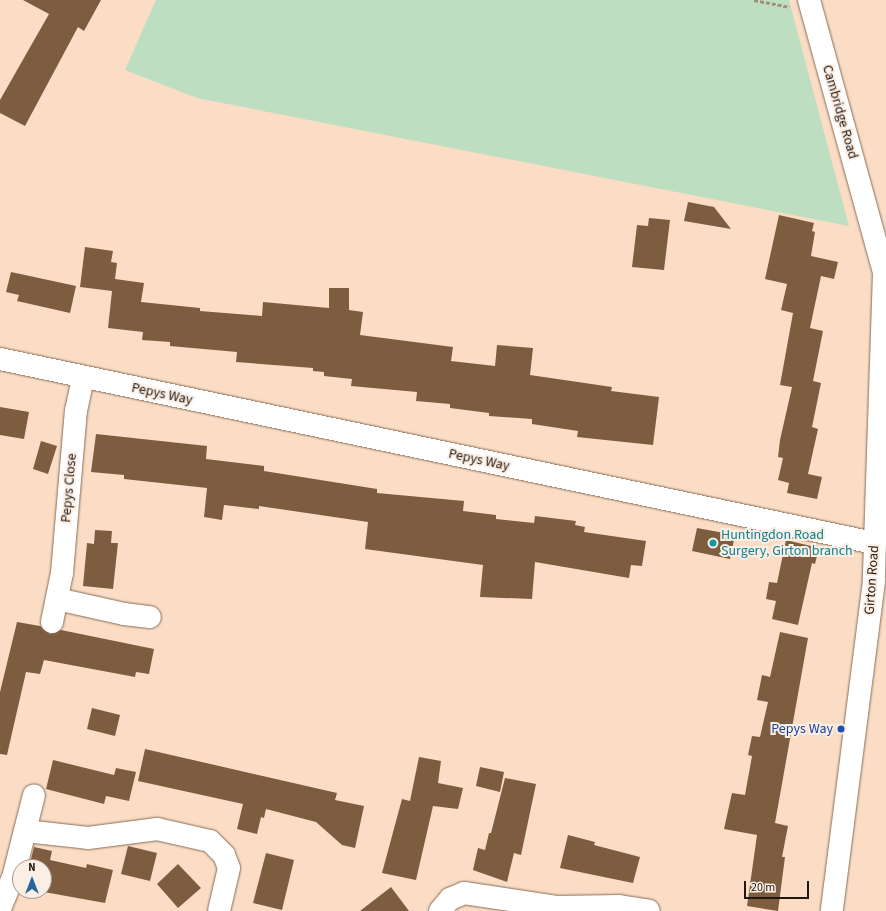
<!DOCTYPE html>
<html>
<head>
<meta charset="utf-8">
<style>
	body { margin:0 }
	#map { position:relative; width:886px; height:911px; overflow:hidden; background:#fbddc5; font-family:"Source Sans 3",sans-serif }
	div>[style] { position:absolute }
	.green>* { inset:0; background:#bddec0 }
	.building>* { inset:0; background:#7e5c40 }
	.path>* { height:2.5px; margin-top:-1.25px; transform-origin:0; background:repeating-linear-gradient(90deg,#a38d7b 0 4px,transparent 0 6px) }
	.roads { filter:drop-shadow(0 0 1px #886d57) drop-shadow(0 0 1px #886d57) }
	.minor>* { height:22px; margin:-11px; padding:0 11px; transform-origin:11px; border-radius:11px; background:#fff }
	.dots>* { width:11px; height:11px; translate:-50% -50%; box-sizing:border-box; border:2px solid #fbeee5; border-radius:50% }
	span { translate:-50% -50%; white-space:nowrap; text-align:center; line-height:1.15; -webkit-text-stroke:4px #fbeee5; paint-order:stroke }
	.street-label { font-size:14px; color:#22170f }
	.culture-label { font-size:14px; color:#0d838f }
	.left { translate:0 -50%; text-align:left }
	.transit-label { font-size:14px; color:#164399 }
	.right { translate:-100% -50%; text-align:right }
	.north { position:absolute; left:12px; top:859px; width:40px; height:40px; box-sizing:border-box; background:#fbeee5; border:1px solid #a4988f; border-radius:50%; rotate:0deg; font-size:11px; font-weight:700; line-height:16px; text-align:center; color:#22170f }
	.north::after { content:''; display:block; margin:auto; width:14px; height:18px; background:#2a669d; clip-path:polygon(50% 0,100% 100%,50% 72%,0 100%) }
	.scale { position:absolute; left:744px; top:881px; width:65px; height:18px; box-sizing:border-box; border:2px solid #22170f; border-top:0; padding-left:5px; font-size:12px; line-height:14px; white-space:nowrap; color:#22170f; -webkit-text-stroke:3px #fbeee5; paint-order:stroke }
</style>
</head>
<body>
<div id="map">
	<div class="green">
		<i style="clip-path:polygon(156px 0,789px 0,849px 226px,197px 98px,125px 70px)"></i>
	</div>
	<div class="building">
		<i style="clip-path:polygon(23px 0,101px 0,84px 31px,78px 27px,25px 126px,0 113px,0 100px,49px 14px)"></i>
		<i style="clip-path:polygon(688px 202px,714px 207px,731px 229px,684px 221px)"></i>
		<i style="clip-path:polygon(779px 215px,814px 223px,812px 231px,815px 232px,811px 256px,838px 262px,834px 279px,821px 276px,810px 328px,823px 331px,813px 381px,821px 383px,812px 427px,818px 429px,808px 474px,822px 477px,817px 499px,787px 493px,789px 483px,778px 480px,783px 458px,778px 457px,780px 440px,792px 387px,780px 385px,793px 313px,781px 310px,787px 284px,765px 279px)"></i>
		<i style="clip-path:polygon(649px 218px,670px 220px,664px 270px,632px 267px,637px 225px,648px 226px)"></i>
		<i style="clip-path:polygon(85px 247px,113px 251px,111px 262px,117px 263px,115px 279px,144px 283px,141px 302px,200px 308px,200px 311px,262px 316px,263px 302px,329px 308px,329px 288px,349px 288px,349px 310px,363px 312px,360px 335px,453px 347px,451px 361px,495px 366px,497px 345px,533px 348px,530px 375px,612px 387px,611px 391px,659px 397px,653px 445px,577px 437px,578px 431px,532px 424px,532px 419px,489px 416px,489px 413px,450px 408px,450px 404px,416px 401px,417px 392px,351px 386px,352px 379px,324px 376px,324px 372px,313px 371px,313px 368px,236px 362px,237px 352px,170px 346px,170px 342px,142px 340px,143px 332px,108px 328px,112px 291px,80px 287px)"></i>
		<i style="clip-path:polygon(11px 272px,76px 286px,70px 313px,17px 301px,19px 295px,6px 292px)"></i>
		<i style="clip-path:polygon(0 407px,29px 412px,24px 439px,0 435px)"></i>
		<i style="clip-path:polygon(96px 434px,207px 446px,206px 459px,264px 466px,264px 471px,377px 489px,377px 493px,464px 501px,463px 511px,496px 515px,496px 519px,534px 523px,535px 516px,576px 521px,575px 525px,585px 527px,584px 532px,646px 541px,642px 566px,631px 565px,629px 578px,535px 562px,532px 599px,480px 597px,483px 565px,365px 549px,368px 522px,259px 506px,259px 509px,224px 505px,222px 520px,204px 517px,207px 488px,124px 479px,124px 475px,91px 472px)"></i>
		<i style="clip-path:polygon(41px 441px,57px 446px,48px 474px,33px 469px)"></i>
		<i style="clip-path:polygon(697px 528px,735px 535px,730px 559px,692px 551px)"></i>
		<i style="clip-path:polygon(95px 530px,112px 531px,111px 543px,118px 543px,113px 589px,83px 586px,87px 543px,94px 544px)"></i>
		<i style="clip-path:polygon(786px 540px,819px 548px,815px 564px,812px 563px,798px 625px,772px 619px,776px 601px,766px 599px,769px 582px,777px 583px)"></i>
		<i style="clip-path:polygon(17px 622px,40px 626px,50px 634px,61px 630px,154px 649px,149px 674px,136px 672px,135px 677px,44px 660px,40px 674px,26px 672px,7px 755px,0 754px,0 692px)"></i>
		<i style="clip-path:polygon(780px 632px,808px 638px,775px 823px,788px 826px,782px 857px,785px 857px,778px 911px,747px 906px,757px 835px,724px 829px,732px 793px,745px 795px,752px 756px,748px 755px,752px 736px,760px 737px,768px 702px,757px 700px,762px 675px,770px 677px)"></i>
		<i style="clip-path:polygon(92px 708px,120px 715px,115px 736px,87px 729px)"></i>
		<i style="clip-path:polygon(145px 749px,337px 793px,335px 800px,364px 806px,355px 848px,342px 845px,316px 822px,266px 809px,264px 818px,261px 817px,257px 834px,237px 829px,243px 804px,138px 781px)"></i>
		<i style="clip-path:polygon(419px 757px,441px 761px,438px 783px,463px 788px,458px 809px,433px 806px,416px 880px,382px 873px,402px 799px,410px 801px)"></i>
		<i style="clip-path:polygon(53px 760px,114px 775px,116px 768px,136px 772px,129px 801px,106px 796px,104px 804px,46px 789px)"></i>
		<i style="clip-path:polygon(480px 767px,504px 772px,500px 792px,476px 786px)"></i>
		<i style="clip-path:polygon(505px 778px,536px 784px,521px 855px,514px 853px,507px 882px,473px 870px,478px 848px,485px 850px,489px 833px,491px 833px)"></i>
		<i style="clip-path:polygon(568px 835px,595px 842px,594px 845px,640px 857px,633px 883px,560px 868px)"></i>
		<i style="clip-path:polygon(128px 846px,157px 853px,150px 881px,121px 874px)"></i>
		<i style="clip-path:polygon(34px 847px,52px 851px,50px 860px,86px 868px,87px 864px,113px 870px,105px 903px,44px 892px,44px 867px,29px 867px)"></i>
		<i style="clip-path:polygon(266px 853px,294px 860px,282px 910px,253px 903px)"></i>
		<i style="clip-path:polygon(178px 864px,201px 888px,178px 908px,157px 884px)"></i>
		<i style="clip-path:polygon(391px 887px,409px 911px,360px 911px)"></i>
	</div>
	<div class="path">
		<i style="left:754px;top:0;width:36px;rotate:11deg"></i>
	</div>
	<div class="roads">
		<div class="minor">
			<i style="left:809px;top:0;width:282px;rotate:74.6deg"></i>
			<i style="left:884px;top:272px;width:309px;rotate:91.9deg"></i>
			<i style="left:874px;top:581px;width:333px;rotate:97.3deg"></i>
			<i style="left:0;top:359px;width:893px;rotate:11.89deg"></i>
			<i style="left:57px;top:599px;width:69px;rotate:12.6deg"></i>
			<i style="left:124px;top:614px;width:26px;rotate:7deg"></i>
			<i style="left:52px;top:622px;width:50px;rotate:-78.5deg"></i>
			<i style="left:62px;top:573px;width:163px;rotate:-85.1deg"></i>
			<i style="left:76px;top:411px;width:35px;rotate:-78deg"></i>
			<i style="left:25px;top:831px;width:63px;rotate:6.3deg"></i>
			<i style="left:88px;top:838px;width:70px;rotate:-7.4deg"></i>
			<i style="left:157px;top:829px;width:54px;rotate:12.8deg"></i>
			<i style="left:210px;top:841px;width:20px;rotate:45deg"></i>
			<i style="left:224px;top:855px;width:14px;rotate:69deg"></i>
			<i style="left:229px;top:868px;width:44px;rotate:103.1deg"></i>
			<i style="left:0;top:909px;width:38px;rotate:-68deg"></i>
			<i style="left:14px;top:874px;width:81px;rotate:-75.8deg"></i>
			<i style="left:440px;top:911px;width:16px;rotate:-50deg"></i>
			<i style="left:450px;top:899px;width:15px;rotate:-23deg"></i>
			<i style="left:464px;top:893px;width:95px;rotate:8.5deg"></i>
			<i style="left:558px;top:907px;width:61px;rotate:-0.9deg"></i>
			<i style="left:619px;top:906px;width:30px;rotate:9deg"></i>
		</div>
	</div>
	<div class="dots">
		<i style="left:713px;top:543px;background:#0f9aa8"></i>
		<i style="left:841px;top:729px;background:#1a4fb4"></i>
	</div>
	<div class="street-label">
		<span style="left:840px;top:112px;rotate:74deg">Cambridge Road</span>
		<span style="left:162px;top:394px;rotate:12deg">Pepys Way</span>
		<span style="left:479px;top:460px;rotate:12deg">Pepys Way</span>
		<span style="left:69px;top:488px;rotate:-85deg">Pepys Close</span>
		<span style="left:872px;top:580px;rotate:-86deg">Girton Road</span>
	</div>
	<div class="culture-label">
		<span class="left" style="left:721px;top:543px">Huntingdon Road<br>Surgery, Girton branch</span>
	</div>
	<div class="transit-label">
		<span class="right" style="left:833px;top:729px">Pepys Way</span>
	</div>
	<div class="north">N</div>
	<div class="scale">20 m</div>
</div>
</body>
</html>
